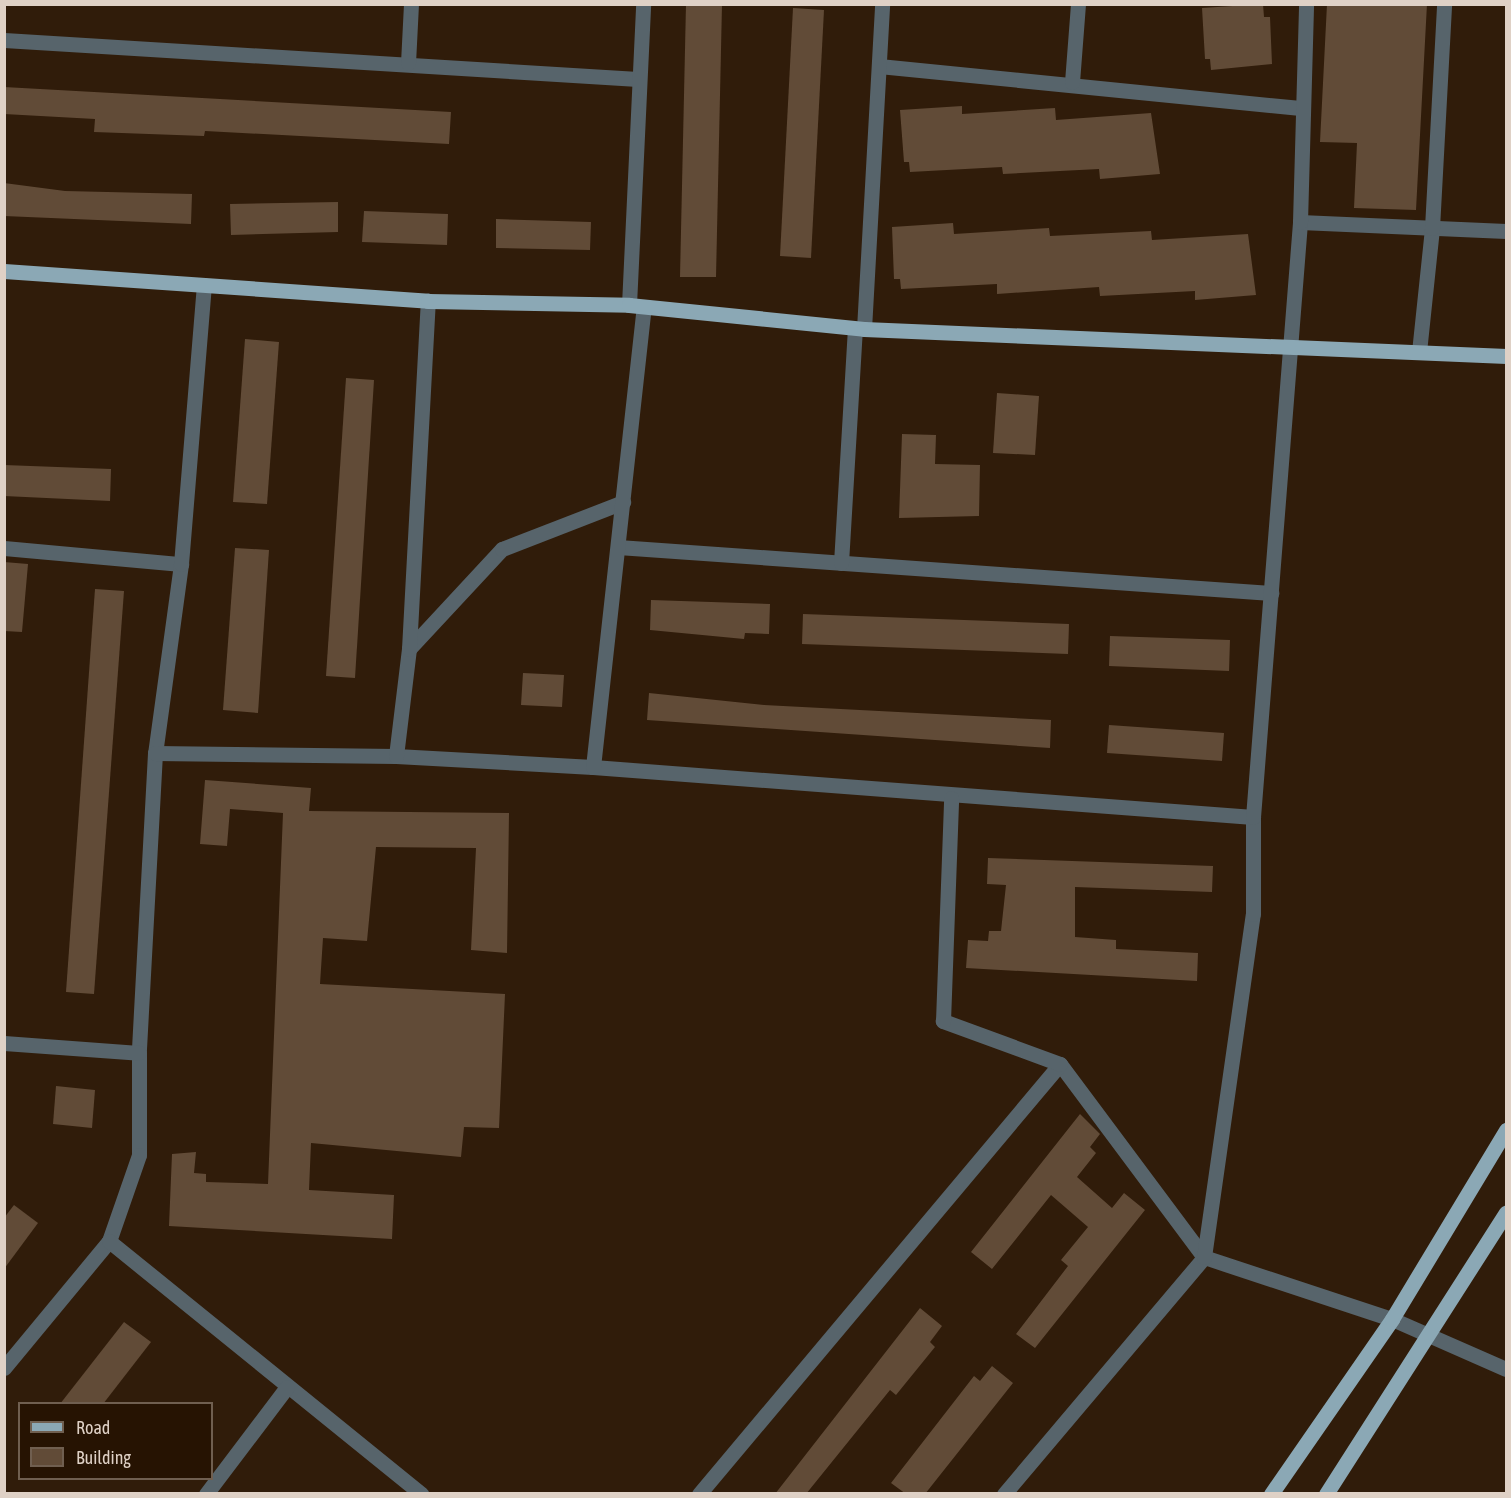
<!DOCTYPE html>
<html>
<head>
<meta charset="utf-8">
<style>
	body { margin:0 }
	#map { position:relative; width:1511px; height:1498px; overflow:hidden; background:#301c0a; font-family:"Asap Condensed",sans-serif }
	div>[style] { position:absolute }
	.building>* { inset:0; background:#614b37 }
	.minor>* { height:15px; margin:-7.5px; padding:0 7.5px; transform-origin:7.5px; border-radius:7.5px; background:#57646b }
	.major>* { height:15px; margin:-7.5px; padding:0 7.5px; transform-origin:7.5px; border-radius:7.5px; background:#8ba8b5 }
	span { translate:-50% -50%; white-space:nowrap; text-align:center; line-height:1.15; -webkit-text-stroke:6px #261302; paint-order:stroke }
	.frame { position:absolute; inset:0; border:6px solid #dfd1c6; pointer-events:none }
	.legend { position:absolute; left:18px; top:1402px; width:195px; height:78px; box-sizing:border-box; background:#261302; border:2px solid #705f50; margin:0; padding:8px 10px; list-style:none; font-size:18px; color:#dfd1c6 }
	.legend li { display:flex; align-items:center; gap:12px; height:30px }
	.legend b { width:30px; border:2px solid #705f50 }
</style>
</head>
<body>
<div id="map">
	<div class="building">
		<i style="clip-path:polygon(686px 4px,722px 4px,716px 277px,680px 277px)"></i>
		<i style="clip-path:polygon(1263px 4px,1264px 17px,1270px 17px,1272px 64px,1211px 70px,1210px 59px,1205px 59px,1202px 8px)"></i>
		<i style="clip-path:polygon(1327px 4px,1427px 4px,1416px 210px,1354px 208px,1357px 143px,1320px 142px)"></i>
		<i style="clip-path:polygon(793px 8px,824px 10px,811px 258px,780px 256px)"></i>
		<i style="clip-path:polygon(4px 87px,451px 112px,449px 144px,205px 131px,204px 136px,94px 132px,95px 119px,4px 114px)"></i>
		<i style="clip-path:polygon(962px 106px,962px 114px,1055px 108px,1056px 120px,1151px 113px,1160px 174px,1100px 179px,1099px 169px,1003px 174px,1002px 167px,910px 172px,909px 162px,904px 162px,900px 110px)"></i>
		<i style="clip-path:polygon(4px 183px,65px 191px,192px 194px,191px 224px,4px 216px)"></i>
		<i style="clip-path:polygon(338px 202px,338px 232px,231px 235px,230px 204px)"></i>
		<i style="clip-path:polygon(364px 211px,448px 214px,447px 245px,362px 242px)"></i>
		<i style="clip-path:polygon(496px 219px,591px 222px,590px 250px,496px 248px)"></i>
		<i style="clip-path:polygon(953px 223px,954px 234px,1049px 228px,1050px 236px,1151px 231px,1152px 240px,1248px 234px,1256px 295px,1195px 300px,1195px 291px,1100px 296px,1099px 287px,997px 294px,997px 284px,901px 289px,900px 279px,894px 279px,892px 227px)"></i>
		<i style="clip-path:polygon(245px 339px,279px 342px,267px 504px,233px 502px)"></i>
		<i style="clip-path:polygon(346px 378px,374px 380px,355px 678px,326px 676px)"></i>
		<i style="clip-path:polygon(997px 393px,1039px 396px,1035px 455px,993px 453px)"></i>
		<i style="clip-path:polygon(902px 434px,936px 435px,935px 464px,980px 465px,979px 516px,899px 518px)"></i>
		<i style="clip-path:polygon(4px 465px,111px 469px,110px 501px,4px 496px)"></i>
		<i style="clip-path:polygon(235px 548px,269px 550px,258px 713px,223px 710px)"></i>
		<i style="clip-path:polygon(4px 562px,28px 564px,22px 632px,4px 631px)"></i>
		<i style="clip-path:polygon(95px 589px,124px 591px,94px 994px,66px 992px)"></i>
		<i style="clip-path:polygon(651px 600px,770px 604px,769px 634px,745px 633px,744px 639px,650px 630px)"></i>
		<i style="clip-path:polygon(803px 614px,1069px 624px,1068px 654px,802px 644px)"></i>
		<i style="clip-path:polygon(1110px 636px,1230px 640px,1229px 671px,1109px 666px)"></i>
		<i style="clip-path:polygon(523px 673px,564px 675px,562px 707px,521px 705px)"></i>
		<i style="clip-path:polygon(649px 693px,764px 705px,1051px 720px,1050px 748px,647px 720px)"></i>
		<i style="clip-path:polygon(1109px 725px,1224px 733px,1222px 761px,1107px 753px)"></i>
		<i style="clip-path:polygon(205px 780px,311px 788px,309px 811px,509px 813px,507px 953px,471px 950px,476px 848px,376px 847px,367px 941px,323px 938px,320px 984px,505px 994px,499px 1128px,464px 1127px,461px 1157px,311px 1143px,309px 1190px,394px 1195px,392px 1239px,169px 1226px,172px 1154px,196px 1152px,194px 1173px,206px 1174px,206px 1182px,268px 1184px,283px 813px,230px 809px,227px 846px,200px 844px)"></i>
		<i style="clip-path:polygon(988px 858px,1213px 866px,1212px 892px,1075px 887px,1075px 937px,1116px 940px,1116px 949px,1198px 953px,1197px 981px,966px 968px,968px 940px,988px 941px,989px 931px,1001px 931px,1006px 885px,987px 884px)"></i>
		<i style="clip-path:polygon(56px 1086px,95px 1090px,92px 1128px,53px 1124px)"></i>
		<i style="clip-path:polygon(1080px 1114px,1100px 1134px,1090px 1147px,1096px 1153px,1077px 1177px,1112px 1208px,1124px 1193px,1145px 1210px,1035px 1348px,1016px 1334px,1068px 1266px,1061px 1260px,1088px 1227px,1051px 1195px,992px 1269px,971px 1252px)"></i>
		<i style="clip-path:polygon(14px 1205px,38px 1223px,4px 1269px,4px 1218px)"></i>
		<i style="clip-path:polygon(920px 1308px,942px 1326px,930px 1342px,935px 1347px,896px 1395px,890px 1390px,806px 1494px,775px 1494px)"></i>
		<i style="clip-path:polygon(124px 1322px,151px 1342px,103px 1404px,60px 1404px)"></i>
		<i style="clip-path:polygon(992px 1366px,1013px 1383px,925px 1494px,906px 1494px,891px 1483px,974px 1376px,980px 1381px)"></i>
	</div>
	<div class="minor">
		<i style="left:4px;top:40px;width:635px;rotate:3.52deg"></i>
		<i style="left:408px;top:63px;width:59px;rotate:-87.1deg"></i>
		<i style="left:879px;top:66px;width:426px;rotate:5.7deg"></i>
		<i style="left:1072px;top:82px;width:78px;rotate:-85.6deg"></i>
		<i style="left:1300px;top:222px;width:206px;rotate:2.5deg"></i>
		<i style="left:629px;top:305px;width:301px;rotate:-87.3deg"></i>
		<i style="left:864px;top:329px;width:325px;rotate:-86.8deg"></i>
		<i style="left:1419px;top:352px;width:125px;rotate:-84deg"></i>
		<i style="left:1432px;top:228px;width:224px;rotate:-86.9deg"></i>
		<i style="left:618px;top:547px;width:655px;rotate:4.03deg"></i>
		<i style="left:4px;top:548px;width:178px;rotate:5.2deg"></i>
		<i style="left:181px;top:564px;width:191px;rotate:97.8deg"></i>
		<i style="left:155px;top:753px;width:300px;rotate:93.1deg"></i>
		<i style="left:139px;top:1053px;width:102px;rotate:90deg"></i>
		<i style="left:139px;top:1155px;width:91px;rotate:109.2deg"></i>
		<i style="left:109px;top:1241px;width:165px;rotate:129.6deg"></i>
		<i style="left:841px;top:563px;width:235px;rotate:-86.6deg"></i>
		<i style="left:181px;top:564px;width:280px;rotate:-85.3deg"></i>
		<i style="left:409px;top:649px;width:137px;rotate:-47.1deg"></i>
		<i style="left:502px;top:549px;width:130px;rotate:-21.2deg"></i>
		<i style="left:155px;top:753px;width:241px;rotate:0.7deg"></i>
		<i style="left:396px;top:756px;width:197px;rotate:3.2deg"></i>
		<i style="left:593px;top:767px;width:662px;rotate:4.33deg"></i>
		<i style="left:396px;top:756px;width:108px;rotate:-83.1deg"></i>
		<i style="left:409px;top:649px;width:349px;rotate:-86.9deg"></i>
		<i style="left:593px;top:767px;width:462px;rotate:-83.7deg"></i>
		<i style="left:4px;top:1043px;width:135px;rotate:4.2deg"></i>
		<i style="left:1060px;top:1064px;width:241px;rotate:53.3deg"></i>
		<i style="left:1204px;top:1257px;width:198px;rotate:18.3deg"></i>
		<i style="left:1392px;top:1319px;width:124px;rotate:23.7deg"></i>
		<i style="left:109px;top:1241px;width:402px;rotate:39deg"></i>
		<i style="left:206px;top:1494px;width:134px;rotate:-52.9deg"></i>
		<i style="left:699px;top:1494px;width:561px;rotate:-49.99deg"></i>
		<i style="left:1060px;top:1064px;width:125px;rotate:-159.8deg"></i>
		<i style="left:943px;top:1021px;width:223px;rotate:-87.9deg"></i>
		<i style="left:1004px;top:1494px;width:310px;rotate:-49.8deg"></i>
		<i style="left:1204px;top:1257px;width:346px;rotate:-81.9deg"></i>
		<i style="left:1253px;top:914px;width:97px;rotate:-90deg"></i>
		<i style="left:1253px;top:817px;width:597px;rotate:-85.48deg"></i>
		<i style="left:1300px;top:222px;width:218px;rotate:-88.4deg"></i>
	</div>
	<div class="major">
		<i style="left:4px;top:271px;width:425px;rotate:4deg"></i>
		<i style="left:428px;top:301px;width:201px;rotate:1.1deg"></i>
		<i style="left:629px;top:305px;width:236px;rotate:5.8deg"></i>
		<i style="left:864px;top:329px;width:643px;rotate:2.41deg"></i>
		<i style="left:1271px;top:1494px;width:213px;rotate:-55.3deg"></i>
		<i style="left:1392px;top:1319px;width:221px;rotate:-58.9deg"></i>
		<i style="left:1326px;top:1494px;width:334px;rotate:-57.4deg"></i>
	</div>
	<div class="frame"></div>
	<ul class="legend">
	<li><b style="height:8px;background:#8ba8b5"></b>Road</li>
	<li><b style="height:16px;background:#614b37"></b>Building</li>
	</ul>
</div>
</body>
</html>
